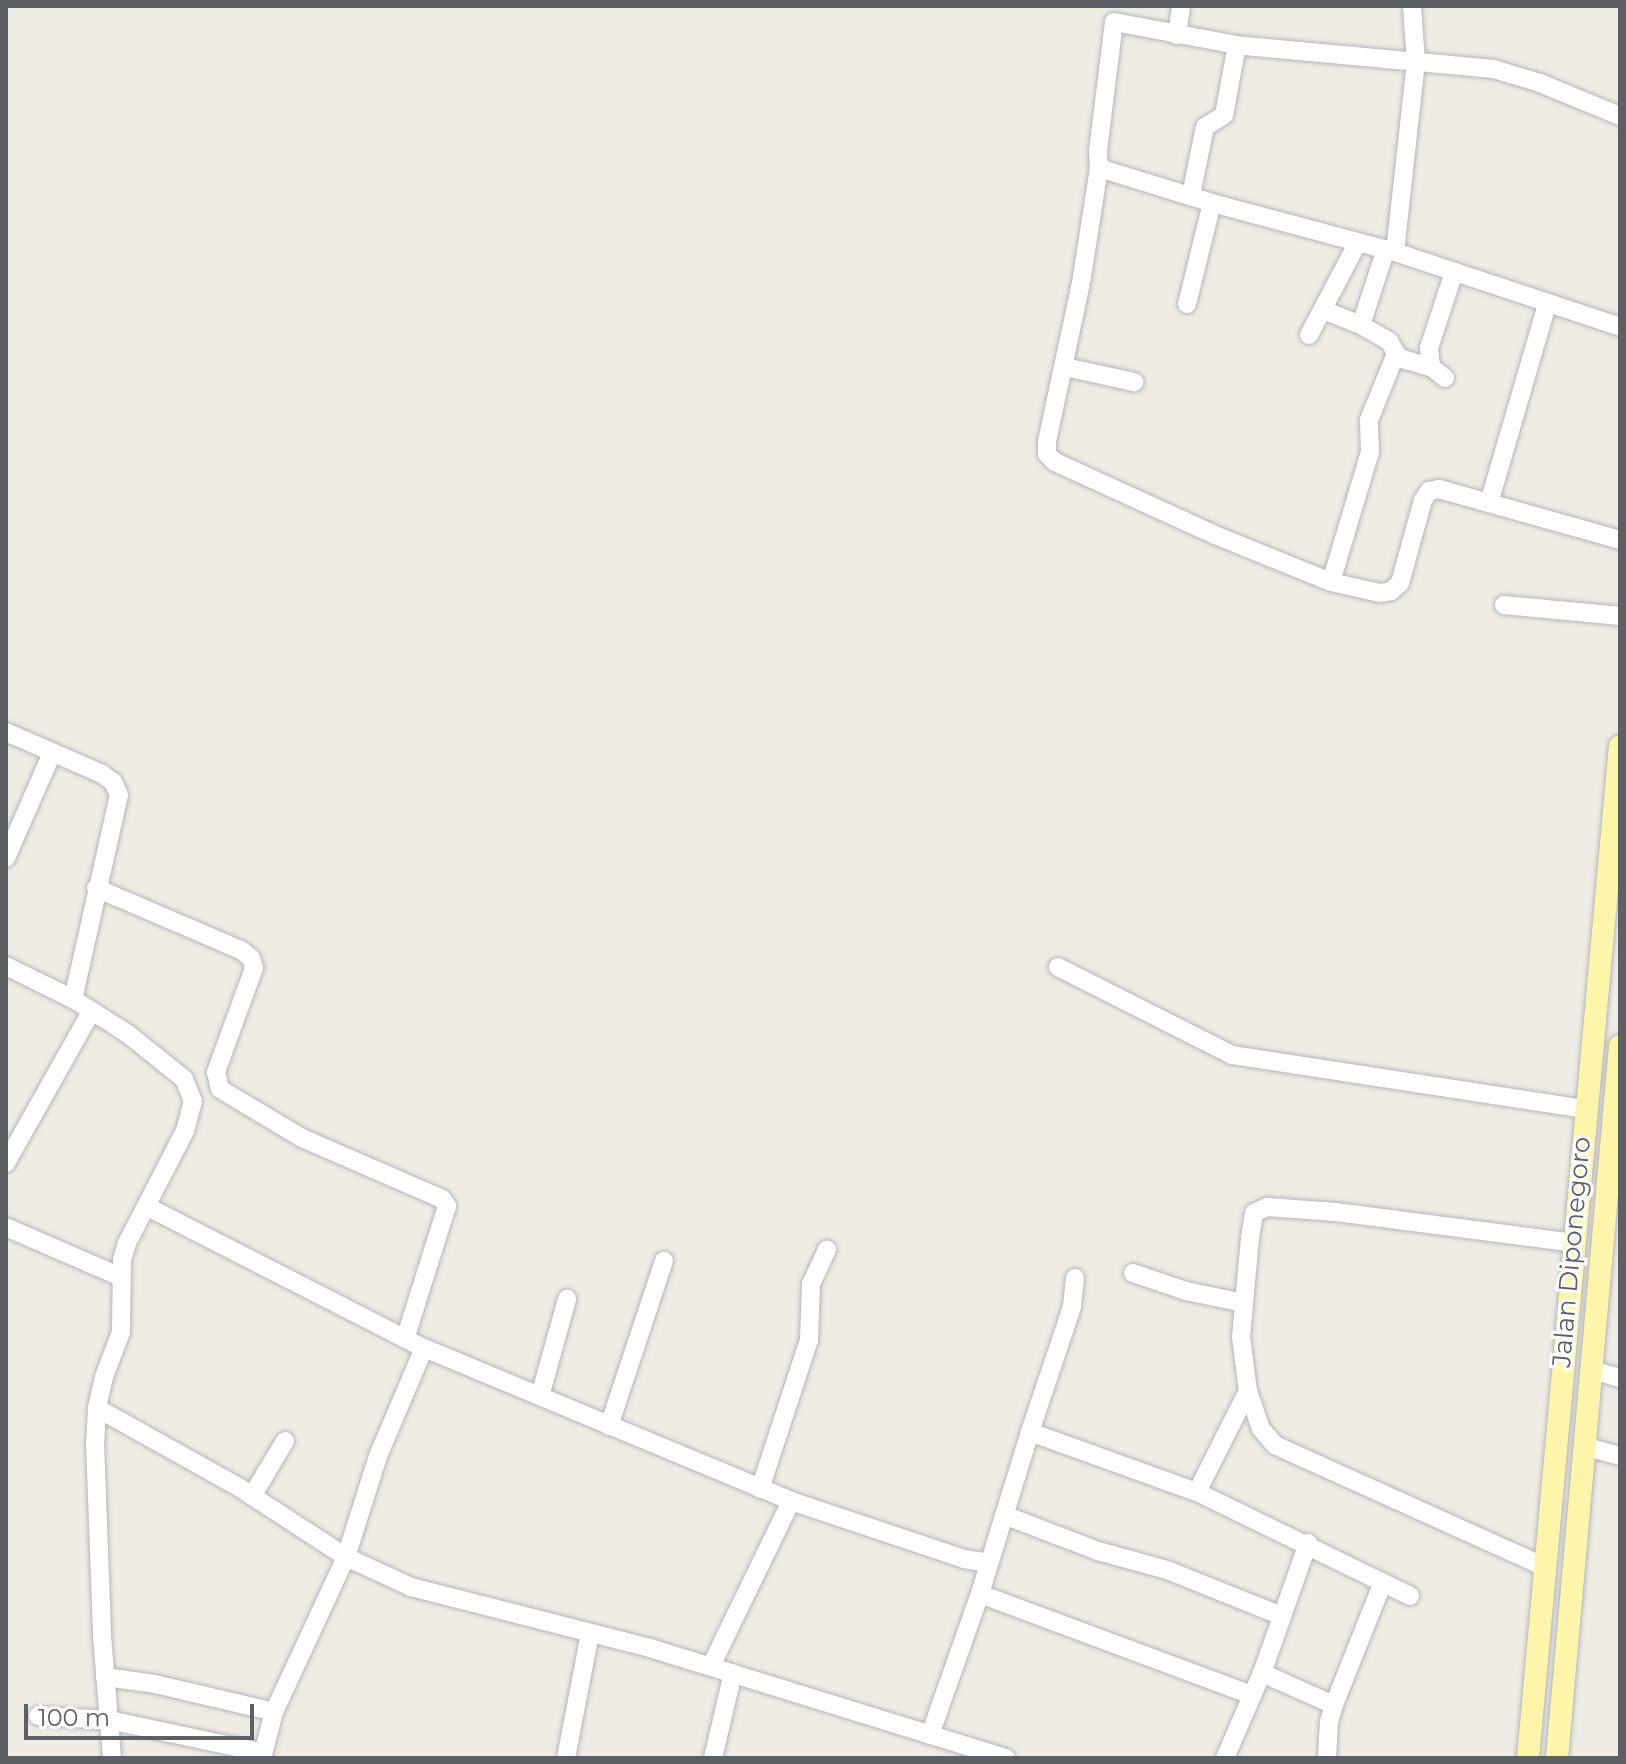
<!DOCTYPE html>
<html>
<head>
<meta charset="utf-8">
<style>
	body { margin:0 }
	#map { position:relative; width:1626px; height:1764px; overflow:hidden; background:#eeece4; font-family:Montserrat,sans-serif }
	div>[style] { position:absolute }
	.roads { filter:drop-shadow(0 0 2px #b4b6ba) drop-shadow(0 0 2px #b4b6ba) }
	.minor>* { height:18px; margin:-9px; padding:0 9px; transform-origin:9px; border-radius:9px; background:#fff }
	.major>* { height:22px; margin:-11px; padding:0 11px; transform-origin:11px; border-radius:11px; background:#fdf5aa }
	span { translate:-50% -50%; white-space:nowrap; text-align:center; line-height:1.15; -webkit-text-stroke:6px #fff; paint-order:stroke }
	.street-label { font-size:26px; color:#5c5f64 }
	.frame { position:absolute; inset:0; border:8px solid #5c5f64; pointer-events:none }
	.scale { position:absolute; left:24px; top:1704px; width:230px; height:36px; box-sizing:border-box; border:4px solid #5c5f64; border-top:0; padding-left:10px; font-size:24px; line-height:28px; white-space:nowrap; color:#5c5f64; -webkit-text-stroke:6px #fff; paint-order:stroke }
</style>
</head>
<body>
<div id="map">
	<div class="roads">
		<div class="minor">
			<i style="left:1177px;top:35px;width:29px;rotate:-82deg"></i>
			<i style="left:1620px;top:116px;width:87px;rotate:-157.6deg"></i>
			<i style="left:1540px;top:83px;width:48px;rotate:-163.1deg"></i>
			<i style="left:1494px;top:69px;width:258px;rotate:-174.7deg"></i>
			<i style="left:1237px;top:45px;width:125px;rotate:-169.4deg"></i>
			<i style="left:1114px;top:22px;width:130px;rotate:97.1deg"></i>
			<i style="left:1098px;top:151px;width:17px;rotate:87deg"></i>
			<i style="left:1099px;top:168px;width:118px;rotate:17.2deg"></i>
			<i style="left:1212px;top:203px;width:189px;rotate:15deg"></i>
			<i style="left:1395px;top:252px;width:237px;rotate:18.4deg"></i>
			<i style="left:1099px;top:168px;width:116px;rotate:98.9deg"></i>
			<i style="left:1081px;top:283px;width:163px;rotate:102.1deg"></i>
			<i style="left:1047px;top:442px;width:12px;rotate:90deg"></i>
			<i style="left:1047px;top:454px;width:11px;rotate:45deg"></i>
			<i style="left:1055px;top:462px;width:176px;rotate:24.5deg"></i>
			<i style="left:1215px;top:535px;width:125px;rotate:22.1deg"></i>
			<i style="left:1331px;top:582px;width:50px;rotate:12.7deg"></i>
			<i style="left:1380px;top:593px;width:11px;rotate:-10deg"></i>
			<i style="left:1391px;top:591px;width:12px;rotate:-42deg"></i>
			<i style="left:1400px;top:583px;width:86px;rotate:-74.5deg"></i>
			<i style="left:1423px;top:500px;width:11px;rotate:-56deg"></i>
			<i style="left:1429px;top:491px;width:10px;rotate:-11deg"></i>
			<i style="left:1439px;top:489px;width:188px;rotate:15.7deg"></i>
			<i style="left:1191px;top:195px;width:69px;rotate:-78.4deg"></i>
			<i style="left:1205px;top:127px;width:22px;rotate:-32deg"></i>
			<i style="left:1224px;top:115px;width:71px;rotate:-79.5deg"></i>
			<i style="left:1395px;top:252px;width:191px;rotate:-83.7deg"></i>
			<i style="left:1416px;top:62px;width:56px;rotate:-94.1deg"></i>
			<i style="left:1187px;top:304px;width:104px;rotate:-76.1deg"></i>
			<i style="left:1323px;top:310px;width:41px;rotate:21.5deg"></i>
			<i style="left:1361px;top:325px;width:32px;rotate:30deg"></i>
			<i style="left:1389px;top:341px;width:20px;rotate:60deg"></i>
			<i style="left:1399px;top:358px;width:33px;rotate:16deg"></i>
			<i style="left:1361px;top:325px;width:80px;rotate:-71.8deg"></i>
			<i style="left:1309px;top:335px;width:105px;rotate:-62.2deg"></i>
			<i style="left:1065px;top:367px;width:71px;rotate:12.3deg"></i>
			<i style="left:1445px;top:378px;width:18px;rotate:-142deg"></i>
			<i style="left:1431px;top:367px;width:19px;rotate:-96deg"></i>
			<i style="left:1429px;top:348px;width:80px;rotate:-71.8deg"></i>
			<i style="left:1489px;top:503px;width:206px;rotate:-73.7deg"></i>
			<i style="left:1331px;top:582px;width:136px;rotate:-73.3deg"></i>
			<i style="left:1370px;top:452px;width:32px;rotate:-92deg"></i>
			<i style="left:1369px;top:420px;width:69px;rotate:-67.9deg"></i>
			<i style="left:1504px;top:605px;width:117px;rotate:5.4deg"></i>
			<i style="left:6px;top:732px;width:105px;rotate:23.6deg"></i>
			<i style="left:102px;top:774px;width:14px;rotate:36deg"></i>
			<i style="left:113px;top:782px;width:14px;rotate:65deg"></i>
			<i style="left:119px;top:795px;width:209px;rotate:102.7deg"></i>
			<i style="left:6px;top:858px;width:115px;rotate:-66.3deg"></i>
			<i style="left:96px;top:888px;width:158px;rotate:23.2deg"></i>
			<i style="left:241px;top:950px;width:13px;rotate:39deg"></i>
			<i style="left:251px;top:958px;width:10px;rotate:73deg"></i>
			<i style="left:254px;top:968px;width:111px;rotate:110.1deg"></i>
			<i style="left:216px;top:1072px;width:17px;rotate:77deg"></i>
			<i style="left:220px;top:1089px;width:96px;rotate:30.9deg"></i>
			<i style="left:302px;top:1138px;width:153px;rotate:23.5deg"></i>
			<i style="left:442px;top:1199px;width:9px;rotate:54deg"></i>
			<i style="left:447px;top:1206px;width:139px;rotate:107.5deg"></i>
			<i style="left:6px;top:966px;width:75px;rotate:26.2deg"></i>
			<i style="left:73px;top:999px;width:65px;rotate:32.5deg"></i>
			<i style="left:128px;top:1034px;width:72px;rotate:38.8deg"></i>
			<i style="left:184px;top:1079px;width:24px;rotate:68deg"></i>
			<i style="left:193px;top:1101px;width:31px;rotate:105deg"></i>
			<i style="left:185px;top:1131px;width:126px;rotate:117.4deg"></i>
			<i style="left:127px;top:1243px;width:17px;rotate:107deg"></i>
			<i style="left:122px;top:1259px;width:73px;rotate:90.8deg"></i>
			<i style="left:121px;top:1332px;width:48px;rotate:110.7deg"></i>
			<i style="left:104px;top:1377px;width:32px;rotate:103deg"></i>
			<i style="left:97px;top:1408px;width:34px;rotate:93deg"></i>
			<i style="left:95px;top:1442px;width:194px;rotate:87.9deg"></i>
			<i style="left:102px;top:1636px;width:122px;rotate:85.3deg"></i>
			<i style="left:1058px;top:967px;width:195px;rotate:26.8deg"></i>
			<i style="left:1232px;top:1055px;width:357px;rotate:8.7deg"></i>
			<i style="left:6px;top:1163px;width:173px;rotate:-60.6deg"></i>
			<i style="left:146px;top:1206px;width:312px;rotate:27.1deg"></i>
			<i style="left:424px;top:1348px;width:398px;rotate:22.6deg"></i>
			<i style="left:791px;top:1501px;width:182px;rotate:18.5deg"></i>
			<i style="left:964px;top:1559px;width:24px;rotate:9deg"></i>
			<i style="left:6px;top:1227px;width:125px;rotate:23.5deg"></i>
			<i style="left:1133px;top:1273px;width:56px;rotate:18.8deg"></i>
			<i style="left:1186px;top:1291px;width:59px;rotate:11.7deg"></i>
			<i style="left:1075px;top:1278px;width:29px;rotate:96deg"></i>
			<i style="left:1072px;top:1307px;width:132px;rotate:108.6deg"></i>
			<i style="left:1030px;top:1432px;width:177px;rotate:19.8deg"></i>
			<i style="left:1197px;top:1492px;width:113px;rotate:-63.2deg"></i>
			<i style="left:1590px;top:1369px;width:31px;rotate:17deg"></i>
			<i style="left:540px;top:1396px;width:101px;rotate:-74.4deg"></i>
			<i style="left:97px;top:1408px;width:164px;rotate:29.2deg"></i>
			<i style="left:240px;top:1488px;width:126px;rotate:33.1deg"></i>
			<i style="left:346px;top:1557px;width:72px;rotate:24.8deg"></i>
			<i style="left:411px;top:1587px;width:247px;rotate:14.3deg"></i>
			<i style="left:650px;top:1648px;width:373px;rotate:17.2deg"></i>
			<i style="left:609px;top:1426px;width:174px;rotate:-71.6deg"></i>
			<i style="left:1030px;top:1432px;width:170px;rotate:107.2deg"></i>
			<i style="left:980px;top:1594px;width:289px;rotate:20.4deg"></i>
			<i style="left:1583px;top:1446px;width:38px;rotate:15deg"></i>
			<i style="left:760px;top:1489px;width:157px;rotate:-71.8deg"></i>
			<i style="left:809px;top:1340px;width:56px;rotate:-88deg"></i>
			<i style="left:811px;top:1284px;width:38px;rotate:-65deg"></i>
			<i style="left:1197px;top:1492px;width:237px;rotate:26deg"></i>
			<i style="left:252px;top:1496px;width:64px;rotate:-59deg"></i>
			<i style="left:1004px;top:1515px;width:101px;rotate:21deg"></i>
			<i style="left:1098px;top:1551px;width:72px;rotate:15.4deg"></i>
			<i style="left:1167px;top:1570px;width:124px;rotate:21.8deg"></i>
			<i style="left:1545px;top:1567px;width:296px;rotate:-155.7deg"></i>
			<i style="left:1275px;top:1445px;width:21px;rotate:-131deg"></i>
			<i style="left:1261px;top:1429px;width:40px;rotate:-108.9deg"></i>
			<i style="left:1248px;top:1391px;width:54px;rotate:-97.4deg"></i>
			<i style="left:1241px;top:1337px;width:99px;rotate:-84.8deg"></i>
			<i style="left:1250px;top:1238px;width:25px;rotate:-81deg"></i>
			<i style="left:1254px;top:1213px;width:14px;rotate:-25deg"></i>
			<i style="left:1267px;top:1207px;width:69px;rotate:4.1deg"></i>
			<i style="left:1336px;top:1212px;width:240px;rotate:7.4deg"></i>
			<i style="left:711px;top:1666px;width:183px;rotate:-64.1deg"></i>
			<i style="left:1262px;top:1673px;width:79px;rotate:24deg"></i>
			<i style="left:105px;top:1677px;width:50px;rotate:8deg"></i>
			<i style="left:155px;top:1684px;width:122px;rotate:13.2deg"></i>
			<i style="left:38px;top:1716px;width:71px;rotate:3.2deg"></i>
			<i style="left:109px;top:1720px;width:158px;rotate:12deg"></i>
			<i style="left:930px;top:1735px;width:150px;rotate:-70.5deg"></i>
			<i style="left:262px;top:1758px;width:48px;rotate:-75.4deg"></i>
			<i style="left:274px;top:1712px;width:171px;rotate:-65.1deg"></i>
			<i style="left:346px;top:1557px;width:106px;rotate:-72.4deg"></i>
			<i style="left:378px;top:1456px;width:117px;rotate:-66.9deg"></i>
			<i style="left:566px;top:1758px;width:127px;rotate:-79.1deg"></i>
			<i style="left:713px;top:1758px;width:87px;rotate:-76.8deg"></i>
			<i style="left:1225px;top:1758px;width:93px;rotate:-66.5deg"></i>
			<i style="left:1262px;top:1673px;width:138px;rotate:-70.5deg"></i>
			<i style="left:1327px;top:1758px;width:36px;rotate:-87deg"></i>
			<i style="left:1329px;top:1722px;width:18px;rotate:-74deg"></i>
			<i style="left:1334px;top:1705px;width:132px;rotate:-68.3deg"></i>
		</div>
		<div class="major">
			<i style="left:1528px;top:1758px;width:1016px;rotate:-84.81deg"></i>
			<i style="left:1557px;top:1758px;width:715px;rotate:-84.94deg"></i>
		</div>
	</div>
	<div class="street-label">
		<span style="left:1572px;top:1252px;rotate:-85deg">Jalan Diponegoro</span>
	</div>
	<div class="frame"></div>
	<div class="scale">100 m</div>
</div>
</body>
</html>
